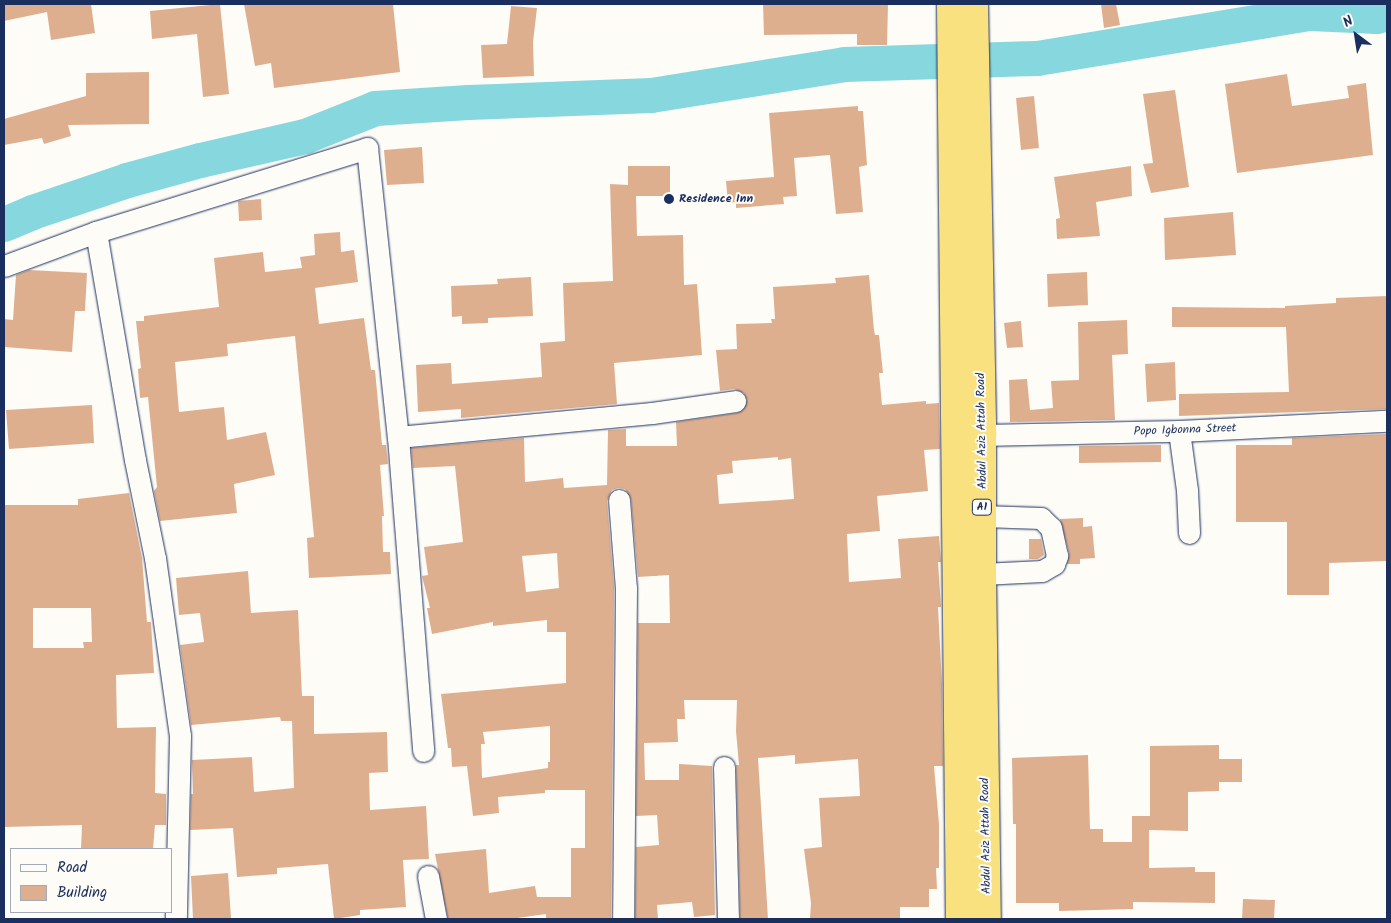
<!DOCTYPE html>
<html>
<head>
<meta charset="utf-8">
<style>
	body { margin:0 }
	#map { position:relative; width:1391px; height:923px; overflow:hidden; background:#fdfcf7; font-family:Kalam,sans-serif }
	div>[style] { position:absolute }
	.river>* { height:35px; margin:-17.5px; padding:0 17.5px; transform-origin:17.5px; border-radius:17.5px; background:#87d8de }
	.building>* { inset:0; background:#deaf8f }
	.roads { filter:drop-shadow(0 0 1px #1b2f5e) drop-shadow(0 0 1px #1b2f5e) }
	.minor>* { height:21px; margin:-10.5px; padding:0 10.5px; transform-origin:10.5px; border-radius:10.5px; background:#fdfcf7 }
	.highway>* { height:28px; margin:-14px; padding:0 14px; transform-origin:14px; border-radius:14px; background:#fae180 }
	.dots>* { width:14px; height:14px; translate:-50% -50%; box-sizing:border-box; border:2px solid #fdfcf7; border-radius:50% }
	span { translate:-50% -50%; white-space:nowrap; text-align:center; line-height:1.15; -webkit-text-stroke:4px #fdfcf7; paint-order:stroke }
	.shield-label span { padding:1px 4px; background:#fdfcf7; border:1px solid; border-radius:4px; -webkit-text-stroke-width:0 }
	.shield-label { font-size:11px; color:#1b2f5e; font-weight:700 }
	.poi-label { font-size:12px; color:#1b2f5e; font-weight:700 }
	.left { translate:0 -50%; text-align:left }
	.street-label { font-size:12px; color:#1b2f5e }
	.frame { position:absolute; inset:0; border:5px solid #1b2f5e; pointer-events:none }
	.legend { position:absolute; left:10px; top:848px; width:162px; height:65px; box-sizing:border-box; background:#fdfcf7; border:1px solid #a3aaba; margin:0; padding:6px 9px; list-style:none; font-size:15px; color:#1b2f5e }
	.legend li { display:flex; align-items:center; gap:10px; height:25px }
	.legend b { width:25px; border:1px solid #a3aaba }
	.north { position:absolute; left:1331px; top:10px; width:50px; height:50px; -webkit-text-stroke:4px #fdfcf7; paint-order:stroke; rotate:329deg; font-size:14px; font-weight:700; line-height:20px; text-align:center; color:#1b2f5e }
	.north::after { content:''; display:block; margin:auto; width:18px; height:22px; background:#1b2f5e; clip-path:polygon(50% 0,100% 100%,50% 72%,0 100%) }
</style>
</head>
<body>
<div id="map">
	<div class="river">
		<i style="left:4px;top:224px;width:30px;rotate:-23deg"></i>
		<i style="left:32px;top:212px;width:100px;rotate:-18.6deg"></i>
		<i style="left:127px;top:180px;width:76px;rotate:-15.3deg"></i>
		<i style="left:200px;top:160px;width:108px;rotate:-12.9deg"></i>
		<i style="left:305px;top:136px;width:75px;rotate:-21.8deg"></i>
		<i style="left:375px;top:108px;width:93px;rotate:-3.7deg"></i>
		<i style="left:468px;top:102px;width:183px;rotate:-2.2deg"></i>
		<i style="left:651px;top:95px;width:195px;rotate:-9.1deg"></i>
		<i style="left:844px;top:64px;width:193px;rotate:-1.8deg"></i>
		<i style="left:1037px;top:58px;width:277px;rotate:-9.4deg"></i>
		<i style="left:1310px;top:13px;width:66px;rotate:2.6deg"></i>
		<i style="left:1376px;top:16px;width:11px;rotate:-15deg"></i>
	</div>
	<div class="building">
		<i style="clip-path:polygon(4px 4px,91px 4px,95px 33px,51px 40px,47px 12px,4px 21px)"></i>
		<i style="clip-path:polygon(220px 4px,229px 94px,203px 97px,197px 34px,152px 39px,150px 11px)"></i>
		<i style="clip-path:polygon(244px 4px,393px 4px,400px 72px,274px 88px,271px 63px,255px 66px)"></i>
		<i style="clip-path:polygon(763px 4px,888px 4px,887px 45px,857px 45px,857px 34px,764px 35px)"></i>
		<i style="clip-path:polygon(1101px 4px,1116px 4px,1120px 25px,1104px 28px)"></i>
		<i style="clip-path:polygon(511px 6px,537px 8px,533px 42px,534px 76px,483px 78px,481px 45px,507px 44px)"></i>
		<i style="clip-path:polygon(149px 72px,149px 124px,68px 125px,71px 136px,44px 144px,42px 138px,4px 145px,4px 119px,86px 96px,86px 73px)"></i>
		<i style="clip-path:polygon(1287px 74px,1292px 106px,1349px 98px,1347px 86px,1366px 83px,1373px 155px,1237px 173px,1225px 84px)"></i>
		<i style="clip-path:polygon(1175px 90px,1189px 187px,1151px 193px,1143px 164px,1153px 163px,1143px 94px)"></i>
		<i style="clip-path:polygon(1034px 96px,1039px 148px,1021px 150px,1016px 98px)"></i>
		<i style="clip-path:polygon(858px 106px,858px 111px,863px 111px,867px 165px,859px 167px,863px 212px,836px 214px,830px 155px,794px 158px,797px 196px,783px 197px,784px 204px,736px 208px,736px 202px,728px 203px,726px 181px,774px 177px,769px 113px)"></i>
		<i style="clip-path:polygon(422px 147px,424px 183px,387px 185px,384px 150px)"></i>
		<i style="clip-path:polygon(628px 166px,670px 166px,670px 196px,636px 196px,637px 236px,683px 235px,684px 285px,697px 284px,702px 355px,614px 363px,617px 404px,461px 418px,461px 409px,418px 412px,416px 365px,451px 363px,452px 384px,542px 377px,540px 343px,565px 341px,563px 283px,613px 281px,610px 184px,628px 185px)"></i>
		<i style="clip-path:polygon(1131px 166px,1132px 196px,1096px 202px,1100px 236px,1057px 239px,1056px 219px,1060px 218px,1054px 177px)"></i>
		<i style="clip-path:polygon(261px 199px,262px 220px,239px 221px,238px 201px)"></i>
		<i style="clip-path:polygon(1233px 212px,1236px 255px,1165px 260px,1164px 218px)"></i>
		<i style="clip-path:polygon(340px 232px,341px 252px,354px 250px,358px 282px,315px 288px,319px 324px,364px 318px,371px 370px,375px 370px,382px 445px,386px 445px,388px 464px,380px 465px,384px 516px,382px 516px,383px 552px,390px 552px,391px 574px,309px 578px,307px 538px,314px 537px,295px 336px,227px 344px,228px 356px,175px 362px,179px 412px,224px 407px,227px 440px,266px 432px,275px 475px,234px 484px,237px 513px,160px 521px,154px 491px,157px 487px,148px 397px,140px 398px,138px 369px,141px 368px,136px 321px,144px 321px,144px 316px,219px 307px,214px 258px,263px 252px,265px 272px,302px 268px,300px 257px,315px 255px,314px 234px)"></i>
		<i style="clip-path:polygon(29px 270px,87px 273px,85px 311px,75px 311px,72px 352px,4px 347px,4px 319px,13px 320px,16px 275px)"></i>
		<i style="clip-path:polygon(1087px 272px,1088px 305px,1048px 307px,1047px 274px)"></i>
		<i style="clip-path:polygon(evenodd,869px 275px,874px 330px,875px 335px,879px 335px,883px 373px,879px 373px,882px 405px,926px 401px,926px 404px,939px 403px,940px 449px,924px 450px,928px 491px,877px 496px,880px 531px,847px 534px,849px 582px,901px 578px,898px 539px,939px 536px,941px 562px,938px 562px,941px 607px,938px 607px,942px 685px,943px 766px,934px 766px,939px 824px,939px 868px,936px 868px,937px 889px,929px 889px,929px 907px,900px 907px,900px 919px,810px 919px,811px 903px,804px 849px,822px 847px,819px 798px,860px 796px,858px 759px,795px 764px,795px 755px,758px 758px,768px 919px,740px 919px,736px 765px,739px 765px,736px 731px,737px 700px,684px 700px,685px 719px,677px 719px,678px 742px,644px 743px,645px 780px,679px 780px,679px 764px,712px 766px,715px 915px,694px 917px,692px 902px,657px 905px,658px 919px,635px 919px,636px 847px,659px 845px,657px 815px,636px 816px,638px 623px,670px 623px,669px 575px,638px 577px,631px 499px,625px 489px,618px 488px,612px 490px,607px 501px,614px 588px,611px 919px,546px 919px,546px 914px,510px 919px,448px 919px,435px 854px,486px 849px,489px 893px,535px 886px,537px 897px,571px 897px,571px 848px,585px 848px,585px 790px,545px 790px,545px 793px,498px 797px,499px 813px,473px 816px,467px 766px,452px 767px,451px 748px,448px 748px,441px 694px,566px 683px,566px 632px,547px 632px,547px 620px,493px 626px,493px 622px,432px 634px,427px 608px,430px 608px,422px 576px,428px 575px,424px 547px,463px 542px,455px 466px,413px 468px,411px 448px,524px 438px,525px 482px,563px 478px,564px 488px,607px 485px,608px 430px,626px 429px,626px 446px,677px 446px,676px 422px,737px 413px,743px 410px,747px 400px,744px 393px,734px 389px,720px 391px,716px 350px,737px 349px,736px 324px,772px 323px,771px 319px,775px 319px,773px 287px,836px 283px,835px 278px,869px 275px,778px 457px,778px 460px,791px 458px,794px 499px,719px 504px,717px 475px,733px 473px,732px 461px,778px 457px,869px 275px,557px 553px,559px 588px,526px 592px,522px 556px,557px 553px,869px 275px,550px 726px,550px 762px,548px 762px,548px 768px,482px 778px,481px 744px,485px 744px,483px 732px,550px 726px)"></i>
		<i style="clip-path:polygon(531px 277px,533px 316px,488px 318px,488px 323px,462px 324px,462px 316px,452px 317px,451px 286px,498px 284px,497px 279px)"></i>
		<i style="clip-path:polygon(1387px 296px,1387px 409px,1179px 416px,1179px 394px,1289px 392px,1286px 327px,1172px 327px,1172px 307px,1285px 308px,1285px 306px,1336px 303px,1336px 298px)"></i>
		<i style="clip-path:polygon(1127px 320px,1128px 354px,1112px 355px,1115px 420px,1010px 422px,1009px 380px,1027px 379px,1030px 410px,1053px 408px,1051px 381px,1079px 380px,1078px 322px)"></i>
		<i style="clip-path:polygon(1021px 321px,1023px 347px,1007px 348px,1004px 323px)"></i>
		<i style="clip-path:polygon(1175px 362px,1176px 400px,1147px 402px,1145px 364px)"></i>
		<i style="clip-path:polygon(92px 405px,94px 443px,9px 449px,6px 410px)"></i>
		<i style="clip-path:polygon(1387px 434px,1387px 561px,1329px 563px,1329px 595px,1287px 595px,1287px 522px,1236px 522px,1236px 445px,1292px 445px,1292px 438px)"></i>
		<i style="clip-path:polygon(1161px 445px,1161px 462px,1079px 463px,1079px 446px)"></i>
		<i style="clip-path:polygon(evenodd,129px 493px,142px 558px,147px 622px,151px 622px,154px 673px,116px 675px,117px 728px,156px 727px,155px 793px,166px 794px,166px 825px,155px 825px,153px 849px,81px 849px,82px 825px,4px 827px,4px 505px,78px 505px,78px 499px,129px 493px,33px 608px,91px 608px,92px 642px,83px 642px,84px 648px,33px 648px,33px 608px)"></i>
		<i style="clip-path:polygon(1083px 518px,1083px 527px,1092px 526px,1095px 558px,1080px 559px,1080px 564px,1067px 564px,1069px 553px,1060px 519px)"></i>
		<i style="clip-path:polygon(1029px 539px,1041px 539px,1044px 555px,1038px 559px,1029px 559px)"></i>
		<i style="clip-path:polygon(248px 571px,251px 613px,298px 610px,302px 696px,314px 696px,314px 734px,387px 732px,388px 772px,369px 773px,370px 810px,426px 806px,429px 859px,403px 860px,406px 907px,360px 910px,360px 915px,334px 919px,328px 864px,277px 868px,277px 874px,237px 877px,233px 828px,190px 830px,191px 794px,193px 794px,192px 760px,252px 757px,254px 792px,294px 788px,292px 721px,281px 721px,280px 717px,191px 725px,180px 645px,204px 642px,200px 613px,179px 615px,176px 578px)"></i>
		<i style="clip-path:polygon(1219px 745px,1219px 759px,1242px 759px,1242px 782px,1219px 782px,1219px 791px,1188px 792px,1188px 831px,1149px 830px,1149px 868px,1195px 867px,1195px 872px,1215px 872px,1215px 903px,1133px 902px,1133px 909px,1059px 911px,1059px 903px,1016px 903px,1016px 824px,1013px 824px,1012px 758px,1088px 755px,1090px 829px,1103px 829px,1103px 842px,1132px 842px,1132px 816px,1150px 816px,1150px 746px)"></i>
		<i style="clip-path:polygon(228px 873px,231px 918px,193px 919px,191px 876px)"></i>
		<i style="clip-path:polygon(1243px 899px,1275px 900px,1274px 919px,1242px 919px)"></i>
	</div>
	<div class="roads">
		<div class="minor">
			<i style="left:96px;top:232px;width:231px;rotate:80.3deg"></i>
			<i style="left:135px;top:460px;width:100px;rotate:78.5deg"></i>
			<i style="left:155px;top:558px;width:180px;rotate:82deg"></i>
			<i style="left:180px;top:736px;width:183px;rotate:91.3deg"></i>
			<i style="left:4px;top:266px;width:98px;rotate:-20.3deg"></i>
			<i style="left:96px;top:232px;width:284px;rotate:-17.2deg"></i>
			<i style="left:367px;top:148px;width:291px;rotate:83.9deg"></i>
			<i style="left:398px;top:437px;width:315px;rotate:85.4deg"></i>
			<i style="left:1179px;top:431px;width:60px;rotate:82.3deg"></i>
			<i style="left:1187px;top:490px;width:43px;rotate:87.3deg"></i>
			<i style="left:982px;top:435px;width:197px;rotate:-1.2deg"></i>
			<i style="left:1179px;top:431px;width:208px;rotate:-2.8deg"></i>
			<i style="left:398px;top:437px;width:255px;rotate:-5.4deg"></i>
			<i style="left:652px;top:413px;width:84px;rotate:-8.2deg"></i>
			<i style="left:619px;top:500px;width:88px;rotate:85.5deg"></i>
			<i style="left:626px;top:588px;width:331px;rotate:90.5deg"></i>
			<i style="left:982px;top:574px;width:60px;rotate:-2.9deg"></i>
			<i style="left:1042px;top:571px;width:14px;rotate:-30deg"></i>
			<i style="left:1054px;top:564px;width:9px;rotate:-69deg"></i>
			<i style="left:1057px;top:556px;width:29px;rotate:-102deg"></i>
			<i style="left:1051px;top:528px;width:14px;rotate:-135deg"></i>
			<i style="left:1041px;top:518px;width:59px;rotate:-178.1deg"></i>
			<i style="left:724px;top:767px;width:152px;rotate:88.5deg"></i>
			<i style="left:428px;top:876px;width:44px;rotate:79.5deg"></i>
		</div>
		<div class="highway">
			<i style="left:951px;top:4px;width:915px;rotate:89.44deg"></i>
			<i style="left:974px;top:4px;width:431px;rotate:88.9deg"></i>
			<i style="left:982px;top:435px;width:139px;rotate:90deg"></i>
			<i style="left:982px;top:574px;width:345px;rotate:89.2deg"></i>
		</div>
	</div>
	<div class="dots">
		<i style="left:669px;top:199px;background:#1b2f5e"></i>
	</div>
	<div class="shield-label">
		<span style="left:982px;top:507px">A1</span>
	</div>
	<div class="poi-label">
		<span class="left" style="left:679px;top:199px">Residence Inn</span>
	</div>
	<div class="street-label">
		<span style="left:1185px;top:430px;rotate:-2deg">Popo Igbonna Street</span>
		<span style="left:982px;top:431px;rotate:-91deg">Abdul Aziz Attah Road</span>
		<span style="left:986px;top:836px;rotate:-91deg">Abdul Aziz Attah Road</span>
	</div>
	<div class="frame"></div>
	<ul class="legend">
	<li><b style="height:6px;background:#fdfcf7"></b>Road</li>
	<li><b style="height:14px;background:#deaf8f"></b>Building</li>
	</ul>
	<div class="north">N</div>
</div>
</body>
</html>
